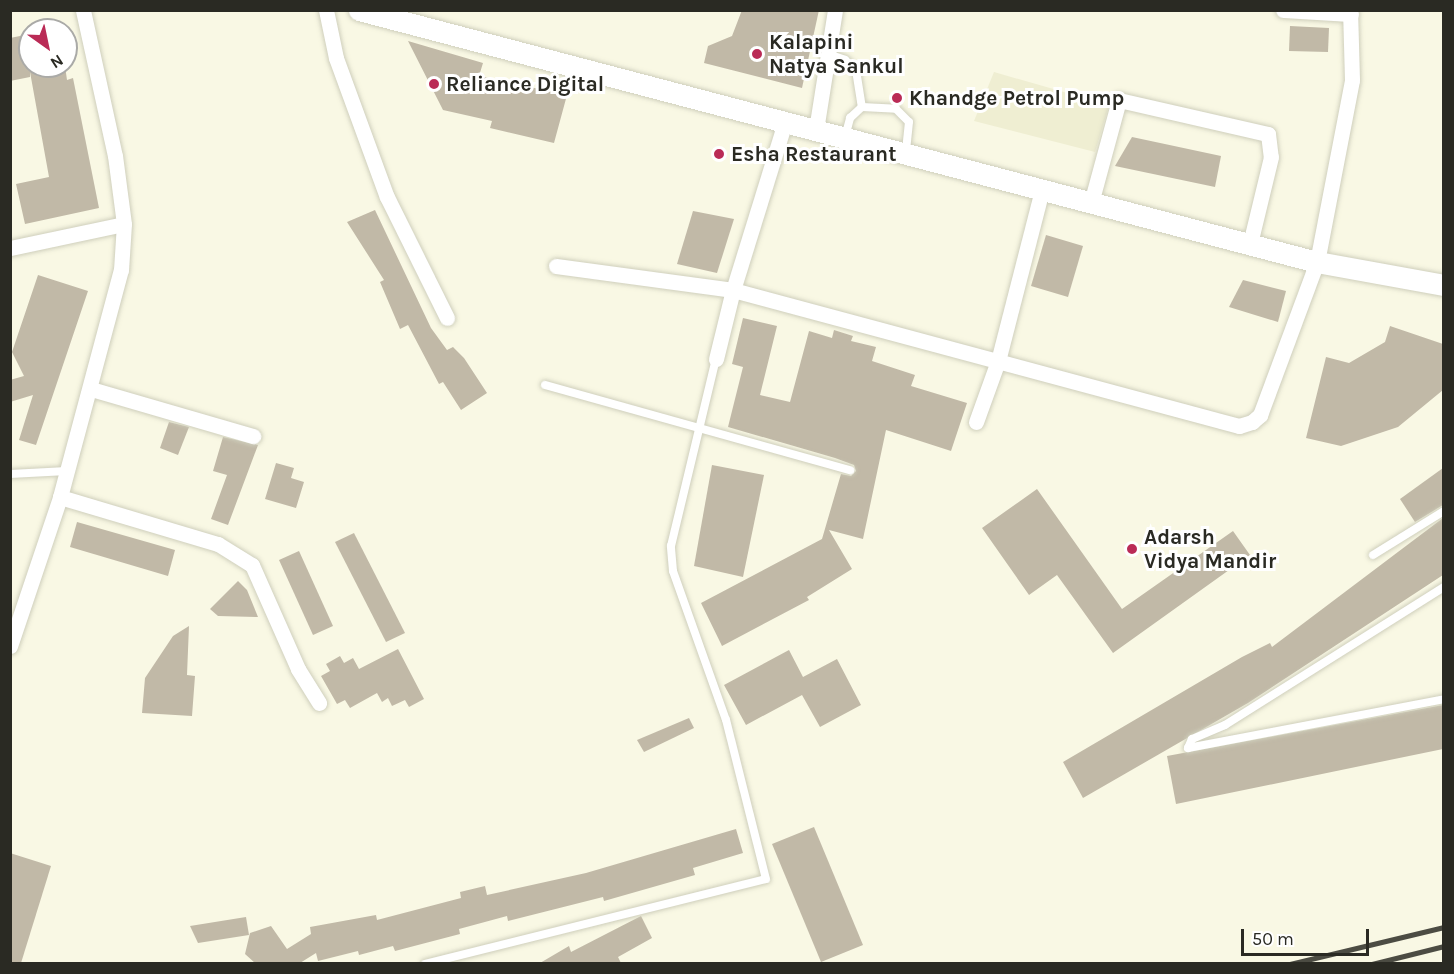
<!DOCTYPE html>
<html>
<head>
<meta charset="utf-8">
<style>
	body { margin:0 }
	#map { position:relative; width:1454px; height:974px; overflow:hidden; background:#f9f8e4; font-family:Karla,sans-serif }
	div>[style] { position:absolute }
	.built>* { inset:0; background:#efeed2 }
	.building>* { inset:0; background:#c1b9a7 }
	.roads { filter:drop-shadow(0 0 2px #cfcfbc) drop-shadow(0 0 2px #cfcfbc) }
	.service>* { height:8px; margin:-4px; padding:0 4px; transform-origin:4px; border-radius:4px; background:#fff }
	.minor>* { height:15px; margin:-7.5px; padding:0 7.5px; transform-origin:7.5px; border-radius:7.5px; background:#fff }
	.secondary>* { height:21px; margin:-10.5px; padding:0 10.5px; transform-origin:10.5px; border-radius:10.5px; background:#fff }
	.rail>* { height:4.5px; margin:-2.25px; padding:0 2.25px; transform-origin:2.25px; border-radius:2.25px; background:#4c4c43 }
	.dots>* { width:16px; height:16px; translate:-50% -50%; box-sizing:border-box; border:3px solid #fff; border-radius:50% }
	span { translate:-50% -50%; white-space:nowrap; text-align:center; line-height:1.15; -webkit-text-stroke:6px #fff; paint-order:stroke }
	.poi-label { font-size:21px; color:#2a2a23; font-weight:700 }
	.left { translate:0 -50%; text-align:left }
	.frame { position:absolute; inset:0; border:12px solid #2a2a23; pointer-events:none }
	.north { position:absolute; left:18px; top:18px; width:60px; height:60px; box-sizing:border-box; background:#fff; border:2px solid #aaaaa7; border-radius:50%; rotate:147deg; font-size:16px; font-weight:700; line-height:24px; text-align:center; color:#2a2a23 }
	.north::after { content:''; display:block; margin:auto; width:21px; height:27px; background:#ba2b56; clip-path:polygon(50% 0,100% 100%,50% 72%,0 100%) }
	.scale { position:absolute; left:1241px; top:929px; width:128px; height:27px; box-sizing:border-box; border:3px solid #2a2a23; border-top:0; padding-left:8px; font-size:18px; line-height:21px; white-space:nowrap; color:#2a2a23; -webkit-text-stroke:4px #fff; paint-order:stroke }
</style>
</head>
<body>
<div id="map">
	<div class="built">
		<i style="clip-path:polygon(994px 72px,1109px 105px,1095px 152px,974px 121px)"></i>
	</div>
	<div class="building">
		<i style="clip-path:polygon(742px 10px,819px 10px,802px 88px,704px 63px,708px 46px,732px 36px)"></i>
		<i style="clip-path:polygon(1290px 26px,1329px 28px,1328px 52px,1289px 51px)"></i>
		<i style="clip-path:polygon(30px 34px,30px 66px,65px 66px,67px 80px,73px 78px,99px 208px,25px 224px,16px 184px,49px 177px,30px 72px,30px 77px,10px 81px,10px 38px)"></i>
		<i style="clip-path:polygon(408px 41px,483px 63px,479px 76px,567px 95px,554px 143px,490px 128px,492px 121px,443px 110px)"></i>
		<i style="clip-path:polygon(1132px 137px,1221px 156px,1215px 187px,1115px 166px)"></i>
		<i style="clip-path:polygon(375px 210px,431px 328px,447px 350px,453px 347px,464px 358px,487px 393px,461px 410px,443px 382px,439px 384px,408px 325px,400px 329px,380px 282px,384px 280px,347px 222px)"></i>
		<i style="clip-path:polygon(693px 211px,734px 219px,717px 273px,677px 264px)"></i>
		<i style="clip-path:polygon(1046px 235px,1083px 246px,1068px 297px,1031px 286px)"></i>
		<i style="clip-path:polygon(38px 275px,88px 291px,36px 445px,19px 440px,33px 395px,10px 402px,10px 380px,24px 376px,12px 352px)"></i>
		<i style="clip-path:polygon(1243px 280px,1286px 291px,1278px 322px,1229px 307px)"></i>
		<i style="clip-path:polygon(743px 318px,777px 326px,760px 395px,790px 402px,809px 331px,832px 338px,834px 330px,853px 336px,851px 341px,876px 347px,872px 361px,915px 375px,911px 386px,967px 403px,951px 451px,886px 430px,863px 539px,829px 530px,852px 569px,807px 597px,809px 600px,722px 646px,701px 603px,822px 539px,841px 474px,851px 476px,856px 471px,854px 465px,835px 458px,728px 427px,743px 367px,732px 364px)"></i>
		<i style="clip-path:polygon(1390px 326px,1443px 344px,1443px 390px,1398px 427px,1341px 446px,1306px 438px,1326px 357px,1349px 363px,1385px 342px)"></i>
		<i style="clip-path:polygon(169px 422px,189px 427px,178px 455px,160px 448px)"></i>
		<i style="clip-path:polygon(223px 437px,258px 445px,228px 525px,211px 519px,227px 475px,213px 471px)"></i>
		<i style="clip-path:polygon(276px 463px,294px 468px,291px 478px,304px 482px,296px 508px,265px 499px)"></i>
		<i style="clip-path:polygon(712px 465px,764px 475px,743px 577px,694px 566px)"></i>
		<i style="clip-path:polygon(1443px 468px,1443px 505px,1415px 522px,1400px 499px)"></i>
		<i style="clip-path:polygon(1037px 489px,1122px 609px,1233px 531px,1250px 555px,1113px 653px,1057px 575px,1029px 595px,982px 528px)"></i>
		<i style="clip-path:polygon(1443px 518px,1443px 575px,1248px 703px,1083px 798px,1063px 762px,1242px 657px,1270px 643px,1272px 647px)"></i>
		<i style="clip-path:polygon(77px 522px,175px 550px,168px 576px,70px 547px)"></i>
		<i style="clip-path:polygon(354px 533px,405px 633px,386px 642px,335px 542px)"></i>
		<i style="clip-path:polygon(299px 551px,333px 626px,313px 635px,279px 560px)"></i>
		<i style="clip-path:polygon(238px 581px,247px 590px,258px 617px,218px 616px,210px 609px)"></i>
		<i style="clip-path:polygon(189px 626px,187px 675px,195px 676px,192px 716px,142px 713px,145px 678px,173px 636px)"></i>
		<i style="clip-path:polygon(398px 649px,424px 699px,409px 707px,405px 700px,392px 706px,388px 698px,382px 702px,377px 693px,350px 708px,345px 700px,337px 704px,321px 676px,330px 671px,326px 664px,340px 656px,344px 663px,353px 658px,359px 669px)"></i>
		<i style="clip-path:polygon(789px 650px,803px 677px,837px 659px,861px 705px,820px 727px,802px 695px,746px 725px,724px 685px)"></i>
		<i style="clip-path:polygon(1443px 705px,1443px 749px,1176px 804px,1167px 756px)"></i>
		<i style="clip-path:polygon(689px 718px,694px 728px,644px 752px,637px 740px)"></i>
		<i style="clip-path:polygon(814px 827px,863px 945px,821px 962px,772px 844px)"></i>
		<i style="clip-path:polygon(736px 829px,743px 853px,693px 868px,695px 875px,604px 901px,603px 897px,508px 921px,507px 916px,459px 929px,460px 934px,395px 951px,393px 946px,359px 955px,358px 951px,318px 961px,316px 953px,300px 963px,255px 963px,245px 954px,250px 933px,271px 926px,287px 949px,311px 934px,310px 927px,376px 915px,377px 920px,461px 898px,460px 892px,485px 886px,487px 895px,586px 873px)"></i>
		<i style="clip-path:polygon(10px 853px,51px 866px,21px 963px,10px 963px)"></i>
		<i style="clip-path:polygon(641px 916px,652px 938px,618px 957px,621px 963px,540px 963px,569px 946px,571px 952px)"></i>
		<i style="clip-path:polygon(246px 917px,249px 935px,198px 943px,190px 926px)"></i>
	</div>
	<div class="roads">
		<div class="service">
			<i style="left:828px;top:54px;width:18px;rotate:19deg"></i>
			<i style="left:845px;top:60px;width:15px;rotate:42deg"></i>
			<i style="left:856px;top:70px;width:37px;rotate:81deg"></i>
			<i style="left:845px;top:137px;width:20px;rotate:-75deg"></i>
			<i style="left:850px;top:118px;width:16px;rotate:-43deg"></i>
			<i style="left:862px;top:107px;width:34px;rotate:3deg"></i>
			<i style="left:896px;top:109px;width:18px;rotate:45deg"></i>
			<i style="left:909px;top:122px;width:30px;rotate:96deg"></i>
			<i style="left:545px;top:385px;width:317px;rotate:15.6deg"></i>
			<i style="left:10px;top:474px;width:57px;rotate:-3deg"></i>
			<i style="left:1373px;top:555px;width:84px;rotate:-31.8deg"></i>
			<i style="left:1444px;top:587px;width:259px;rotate:147.8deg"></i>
			<i style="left:1225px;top:725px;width:36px;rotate:157deg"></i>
			<i style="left:1192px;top:739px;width:10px;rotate:114deg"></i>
			<i style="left:1188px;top:748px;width:261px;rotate:-10.8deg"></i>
			<i style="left:425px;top:964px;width:351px;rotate:-14deg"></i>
			<i style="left:766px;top:879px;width:164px;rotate:-104.1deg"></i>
			<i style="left:726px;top:720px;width:158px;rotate:-109.6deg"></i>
			<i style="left:673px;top:571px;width:25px;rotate:-95deg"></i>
			<i style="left:671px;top:546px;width:192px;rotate:-76.5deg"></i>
		</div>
		<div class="minor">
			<i style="left:326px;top:10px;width:49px;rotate:78.2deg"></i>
			<i style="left:336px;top:58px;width:148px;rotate:69.9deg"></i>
			<i style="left:387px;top:197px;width:135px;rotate:63.6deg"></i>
			<i style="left:1283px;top:10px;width:68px;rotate:3.4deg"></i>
			<i style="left:816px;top:130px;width:121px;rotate:-81deg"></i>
			<i style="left:1091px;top:203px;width:107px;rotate:-74.8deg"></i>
			<i style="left:1119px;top:100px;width:153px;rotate:12.9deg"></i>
			<i style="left:1268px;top:134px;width:23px;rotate:83deg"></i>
			<i style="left:1271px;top:157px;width:89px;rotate:103.6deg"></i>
			<i style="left:10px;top:248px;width:116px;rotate:-11.9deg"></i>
			<i style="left:556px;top:266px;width:179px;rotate:7.7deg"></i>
			<i style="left:733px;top:290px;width:524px;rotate:15.04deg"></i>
			<i style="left:1239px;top:426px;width:14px;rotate:-17deg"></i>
			<i style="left:1252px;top:422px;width:11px;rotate:-41deg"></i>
			<i style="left:1260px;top:415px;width:163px;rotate:-69.6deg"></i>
			<i style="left:1317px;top:262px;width:185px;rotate:-79.1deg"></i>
			<i style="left:1352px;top:80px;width:70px;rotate:-91.6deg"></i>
			<i style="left:716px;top:359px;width:71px;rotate:-76.2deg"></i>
			<i style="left:733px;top:290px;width:176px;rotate:-72.8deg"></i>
			<i style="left:91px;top:389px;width:169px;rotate:16.2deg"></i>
			<i style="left:976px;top:422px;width:65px;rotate:-70.2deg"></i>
			<i style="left:998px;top:361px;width:177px;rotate:-75.6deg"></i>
			<i style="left:60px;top:497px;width:165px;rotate:16.6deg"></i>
			<i style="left:218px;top:544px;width:40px;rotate:32deg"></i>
			<i style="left:252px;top:565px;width:114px;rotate:66.1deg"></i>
			<i style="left:298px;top:669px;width:40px;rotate:58deg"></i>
			<i style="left:10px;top:646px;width:157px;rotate:-71.4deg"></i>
			<i style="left:60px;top:497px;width:235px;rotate:-75deg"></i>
			<i style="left:121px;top:270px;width:46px;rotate:-86.3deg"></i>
			<i style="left:124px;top:224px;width:69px;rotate:-97.5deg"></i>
			<i style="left:115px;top:156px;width:149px;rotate:-102.4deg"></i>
		</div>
		<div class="secondary">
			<i style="left:359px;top:10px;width:991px;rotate:14.74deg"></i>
			<i style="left:1317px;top:262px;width:129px;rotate:10.3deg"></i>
		</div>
	</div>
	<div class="rail">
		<i style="left:1290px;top:964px;width:158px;rotate:-13.5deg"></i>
		<i style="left:1372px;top:964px;width:74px;rotate:-14deg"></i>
	</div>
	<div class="dots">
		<i style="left:757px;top:54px;background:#ba2b56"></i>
		<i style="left:434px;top:84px;background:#ba2b56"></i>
		<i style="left:897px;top:98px;background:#ba2b56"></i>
		<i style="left:719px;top:154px;background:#ba2b56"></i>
		<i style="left:1132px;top:549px;background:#ba2b56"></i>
	</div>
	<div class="poi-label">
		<span class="left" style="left:769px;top:54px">Kalapini<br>Natya Sankul</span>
		<span class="left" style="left:446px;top:84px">Reliance Digital</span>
		<span class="left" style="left:909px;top:98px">Khandge Petrol Pump</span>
		<span class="left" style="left:731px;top:154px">Esha Restaurant</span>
		<span class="left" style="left:1144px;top:549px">Adarsh<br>Vidya Mandir</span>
	</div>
	<div class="frame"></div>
	<div class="north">N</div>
	<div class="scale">50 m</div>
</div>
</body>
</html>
